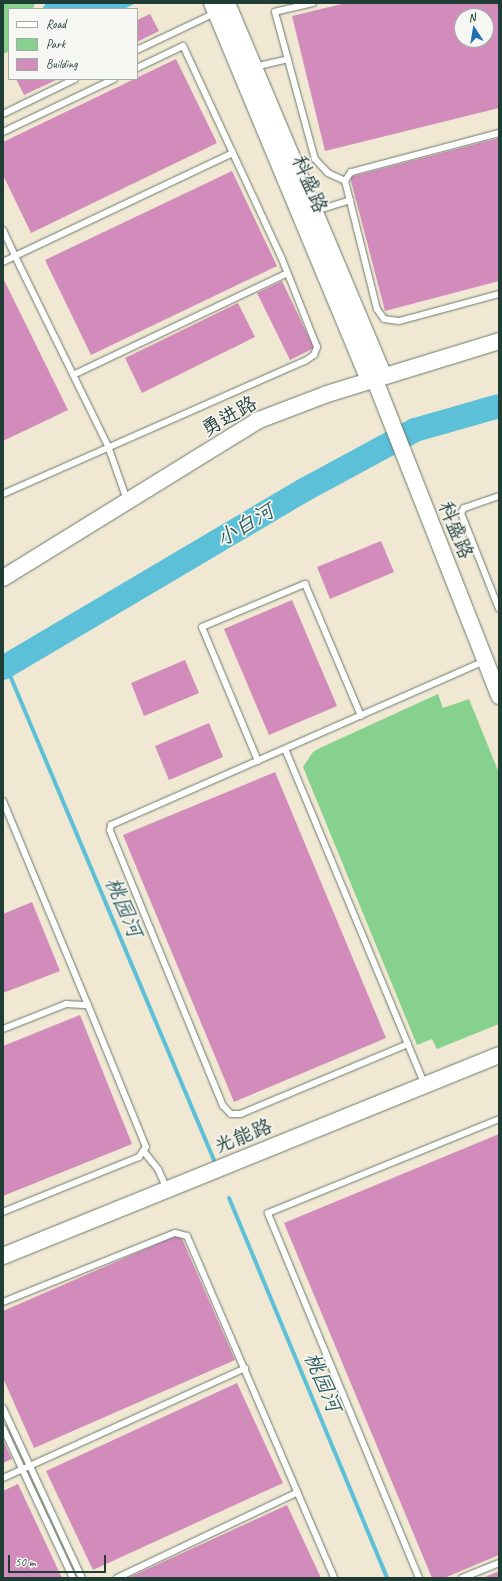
<!DOCTYPE html>
<html>
<head>
<meta charset="utf-8">
<style>
	body { margin:0 }
	#map { position:relative; width:502px; height:1581px; overflow:hidden; background:#f0e8d2; font-family:Caveat,"LXGW WenKai TC",sans-serif }
	div>[style] { position:absolute }
	.green>* { inset:0; background:#86d18e }
	.water>* { inset:0; background:#5bc0d8 }
	.stream>* { height:4px; margin:-2px; padding:0 2px; transform-origin:2px; border-radius:2px; background:#5bc0d8 }
	.river>* { height:24px; margin:-12px; padding:0 12px; transform-origin:12px; border-radius:12px; background:#5bc0d8 }
	.building>* { inset:0; background:#d28cbb }
	.roads { filter:drop-shadow(0 0 1px #68796b) drop-shadow(0 0 1px #68796b) }
	.service>* { height:6px; margin:-3px; padding:0 3px; transform-origin:3px; border-radius:3px; background:#fff }
	.tertiary>* { height:16px; margin:-8px; padding:0 8px; transform-origin:8px; border-radius:8px; background:#fff }
	span { translate:-50% -50%; white-space:nowrap; text-align:center; line-height:1.15; -webkit-text-stroke:3.5px #f6f6f2; paint-order:stroke }
	.street-label { font-size:20px; color:#1f3d34 }
	.water-label { font-size:21px; color:#2e5e5d; font-style:italic }
	.frame { position:absolute; inset:0; border:4px solid #1f3d34; pointer-events:none }
	.legend { position:absolute; left:8px; top:8px; width:130px; height:72px; box-sizing:border-box; background:#f6f6f2; border:1px solid #a0aca6; margin:0; padding:5px 7px; list-style:none; font-size:12px; color:#1f3d34 }
	.legend li { display:flex; align-items:center; gap:8px; height:20px }
	.legend b { width:20px; border:1px solid #a0aca6 }
	.north { position:absolute; left:454px; top:8px; width:40px; height:40px; box-sizing:border-box; background:#f6f6f2; border:1px solid #a0aca6; border-radius:50%; rotate:348deg; font-size:11px; font-weight:700; line-height:16px; text-align:center; color:#1f3d34 }
	.north::after { content:''; display:block; margin:auto; width:14px; height:18px; background:#1f6fb2; clip-path:polygon(50% 0,100% 100%,50% 72%,0 100%) }
	.scale { position:absolute; left:8px; top:1555px; width:98px; height:18px; box-sizing:border-box; border:2px solid #1f3d34; border-top:0; padding-left:5px; font-size:12px; line-height:14px; white-space:nowrap; color:#1f3d34; -webkit-text-stroke:3px #f6f6f2; paint-order:stroke }
</style>
</head>
<body>
<div id="map">
	<div class="green">
		<i style="clip-path:polygon(3px 3px,35px 3px,33px 9px,9px 9px,9px 51px,3px 54px)"></i>
		<i style="clip-path:polygon(438px 694px,443px 708px,469px 699px,499px 773px,499px 1024px,437px 1049px,432px 1039px,417px 1045px,303px 767px,313px 752px,322px 747px)"></i>
	</div>
	<div class="water">
		<i style="clip-path:polygon(46px 3px,136px 3px,124px 9px,42px 9px)"></i>
	</div>
	<div class="stream">
		<i style="left:6px;top:666px;width:536px;rotate:67.17deg"></i>
		<i style="left:229px;top:1198px;width:412px;rotate:67.4deg"></i>
	</div>
	<div class="river">
		<i style="left:3px;top:668px;width:350px;rotate:-30.6deg"></i>
		<i style="left:304px;top:490px;width:126px;rotate:-28.4deg"></i>
		<i style="left:415px;top:430px;width:87px;rotate:-15.9deg"></i>
	</div>
	<div class="building">
		<i style="clip-path:polygon(evenodd,346px 3px,499px 3px,499px 108px,325px 151px,292px 16px,346px 3px,462px 16px,486px 16px,486px 40px,462px 40px,462px 16px)"></i>
		<i style="clip-path:polygon(150px 14px,159px 31px,137px 42px,137px 20px)"></i>
		<i style="clip-path:polygon(176px 59px,217px 143px,31px 233px,3px 175px,3px 142px)"></i>
		<i style="clip-path:polygon(16px 79px,58px 79px,24px 95px)"></i>
		<i style="clip-path:polygon(499px 138px,499px 281px,385px 311px,350px 177px)"></i>
		<i style="clip-path:polygon(232px 171px,277px 266px,91px 355px,45px 260px)"></i>
		<i style="clip-path:polygon(3px 278px,68px 410px,3px 441px)"></i>
		<i style="clip-path:polygon(282px 281px,314px 348px,290px 360px,257px 293px)"></i>
		<i style="clip-path:polygon(238px 303px,255px 337px,142px 393px,125px 358px)"></i>
		<i style="clip-path:polygon(381px 541px,394px 572px,330px 599px,317px 567px)"></i>
		<i style="clip-path:polygon(292px 600px,337px 706px,269px 735px,224px 629px)"></i>
		<i style="clip-path:polygon(185px 660px,199px 693px,144px 716px,131px 683px)"></i>
		<i style="clip-path:polygon(209px 723px,223px 757px,169px 780px,155px 746px)"></i>
		<i style="clip-path:polygon(275px 772px,386px 1038px,234px 1102px,123px 835px)"></i>
		<i style="clip-path:polygon(32px 902px,60px 971px,3px 993px,3px 914px)"></i>
		<i style="clip-path:polygon(80px 1015px,132px 1144px,3px 1196px,3px 1046px)"></i>
		<i style="clip-path:polygon(499px 1134px,499px 1555px,444px 1578px,432px 1578px,284px 1223px)"></i>
		<i style="clip-path:polygon(180px 1234px,235px 1360px,34px 1448px,3px 1378px,3px 1311px)"></i>
		<i style="clip-path:polygon(237px 1383px,283px 1483px,93px 1570px,46px 1471px)"></i>
		<i style="clip-path:polygon(3px 1440px,12px 1459px,3px 1463px)"></i>
		<i style="clip-path:polygon(18px 1484px,62px 1578px,3px 1578px,3px 1491px)"></i>
		<i style="clip-path:polygon(287px 1505px,321px 1578px,128px 1578px)"></i>
		<i style="clip-path:polygon(499px 1571px,499px 1578px,483px 1578px)"></i>
	</div>
	<div class="roads">
		<div class="service">
			<i style="left:313px;top:3px;width:39px;rotate:167deg"></i>
			<i style="left:275px;top:12px;width:152px;rotate:74.8deg"></i>
			<i style="left:315px;top:159px;width:19px;rotate:47deg"></i>
			<i style="left:328px;top:173px;width:19px;rotate:25deg"></i>
			<i style="left:137px;top:50px;width:86px;rotate:-25.4deg"></i>
			<i style="left:254px;top:67px;width:35px;rotate:-13deg"></i>
			<i style="left:3px;top:114px;width:80px;rotate:-25.9deg"></i>
			<i style="left:3px;top:132px;width:123px;rotate:-25.5deg"></i>
			<i style="left:499px;top:133px;width:153px;rotate:165.2deg"></i>
			<i style="left:351px;top:172px;width:11px;rotate:124deg"></i>
			<i style="left:345px;top:181px;width:132px;rotate:76deg"></i>
			<i style="left:377px;top:309px;width:12px;rotate:55deg"></i>
			<i style="left:384px;top:319px;width:15px;rotate:8deg"></i>
			<i style="left:399px;top:321px;width:104px;rotate:-15.1deg"></i>
			<i style="left:315px;top:211px;width:37px;rotate:-17deg"></i>
			<i style="left:3px;top:230px;width:29px;rotate:65deg"></i>
			<i style="left:15px;top:256px;width:13px;rotate:153deg"></i>
			<i style="left:73px;top:375px;width:236px;rotate:-25.4deg"></i>
			<i style="left:3px;top:494px;width:330px;rotate:-23.8deg"></i>
			<i style="left:305px;top:361px;width:11px;rotate:-34deg"></i>
			<i style="left:314px;top:355px;width:9px;rotate:-69deg"></i>
			<i style="left:317px;top:347px;width:95px;rotate:-111.7deg"></i>
			<i style="left:282px;top:259px;width:235px;rotate:-114.9deg"></i>
			<i style="left:183px;top:46px;width:51px;rotate:154.4deg"></i>
			<i style="left:499px;top:496px;width:37px;rotate:161deg"></i>
			<i style="left:464px;top:508px;width:6px;rotate:121deg"></i>
			<i style="left:461px;top:513px;width:103px;rotate:68.4deg"></i>
			<i style="left:127px;top:500px;width:57px;rotate:-109.4deg"></i>
			<i style="left:108px;top:446px;width:212px;rotate:-116.1deg"></i>
			<i style="left:15px;top:256px;width:241px;rotate:-25.3deg"></i>
			<i style="left:285px;top:749px;width:364px;rotate:67.4deg"></i>
			<i style="left:258px;top:761px;width:145px;rotate:-112.7deg"></i>
			<i style="left:202px;top:627px;width:112px;rotate:-22.7deg"></i>
			<i style="left:305px;top:584px;width:143px;rotate:67deg"></i>
			<i style="left:3px;top:801px;width:221px;rotate:67.4deg"></i>
			<i style="left:3px;top:1029px;width:68px;rotate:-21.6deg"></i>
			<i style="left:66px;top:1004px;width:22px;rotate:3deg"></i>
			<i style="left:88px;top:1005px;width:153px;rotate:67.8deg"></i>
			<i style="left:146px;top:1147px;width:12px;rotate:125deg"></i>
			<i style="left:139px;top:1157px;width:147px;rotate:158deg"></i>
			<i style="left:408px;top:1044px;width:181px;rotate:157.3deg"></i>
			<i style="left:241px;top:1114px;width:10px;rotate:180deg"></i>
			<i style="left:231px;top:1114px;width:11px;rotate:-135deg"></i>
			<i style="left:223px;top:1106px;width:298px;rotate:-112.3deg"></i>
			<i style="left:110px;top:830px;width:5px;rotate:-79deg"></i>
			<i style="left:111px;top:825px;width:408px;rotate:-23.7deg"></i>
			<i style="left:145px;top:1153px;width:21px;rotate:51deg"></i>
			<i style="left:158px;top:1169px;width:22px;rotate:66deg"></i>
			<i style="left:3px;top:1302px;width:185px;rotate:-21.9deg"></i>
			<i style="left:175px;top:1233px;width:12px;rotate:14deg"></i>
			<i style="left:187px;top:1236px;width:372px;rotate:66.7deg"></i>
			<i style="left:3px;top:1408px;width:187px;rotate:65.1deg"></i>
			<i style="left:3px;top:1428px;width:166px;rotate:65deg"></i>
			<i style="left:3px;top:1478px;width:266px;rotate:-24.4deg"></i>
			<i style="left:117px;top:1578px;width:200px;rotate:-25.4deg"></i>
			<i style="left:419px;top:1578px;width:395px;rotate:-112.5deg"></i>
			<i style="left:268px;top:1213px;width:249px;rotate:-22.1deg"></i>
			<i style="left:462px;top:1578px;width:40px;rotate:-22deg"></i>
		</div>
		<div class="tertiary">
			<i style="left:212px;top:3px;width:408px;rotate:67.4deg"></i>
			<i style="left:227px;top:3px;width:405px;rotate:67.2deg"></i>
			<i style="left:374px;top:378px;width:342px;rotate:68.5deg"></i>
			<i style="left:3px;top:578px;width:301px;rotate:-31.7deg"></i>
			<i style="left:259px;top:420px;width:73px;rotate:-20.9deg"></i>
			<i style="left:327px;top:394px;width:180px;rotate:-17.1deg"></i>
			<i style="left:3px;top:1256px;width:535px;rotate:-22.06deg"></i>
		</div>
	</div>
	<div class="street-label">
		<span style="left:310px;top:184px;rotate:67deg">科盛路</span>
		<span style="left:229px;top:416px;rotate:-30deg">勇进路</span>
		<span style="left:456px;top:530px;rotate:68deg">科盛路</span>
		<span style="left:243px;top:1136px;rotate:-22deg">光能路</span>
	</div>
	<div class="water-label">
		<span style="left:245px;top:525px;rotate:-31deg">小白河</span>
		<span style="left:124px;top:907px;rotate:67deg">桃园河</span>
		<span style="left:323px;top:1382px;rotate:67deg">桃园河</span>
	</div>
	<div class="frame"></div>
	<ul class="legend">
	<li><b style="height:5px;background:#fff"></b>Road</li>
	<li><b style="height:11px;background:#86d18e"></b>Park</li>
	<li><b style="height:11px;background:#d28cbb"></b>Building</li>
	</ul>
	<div class="north">N</div>
	<div class="scale">50 m</div>
</div>
</body>
</html>
